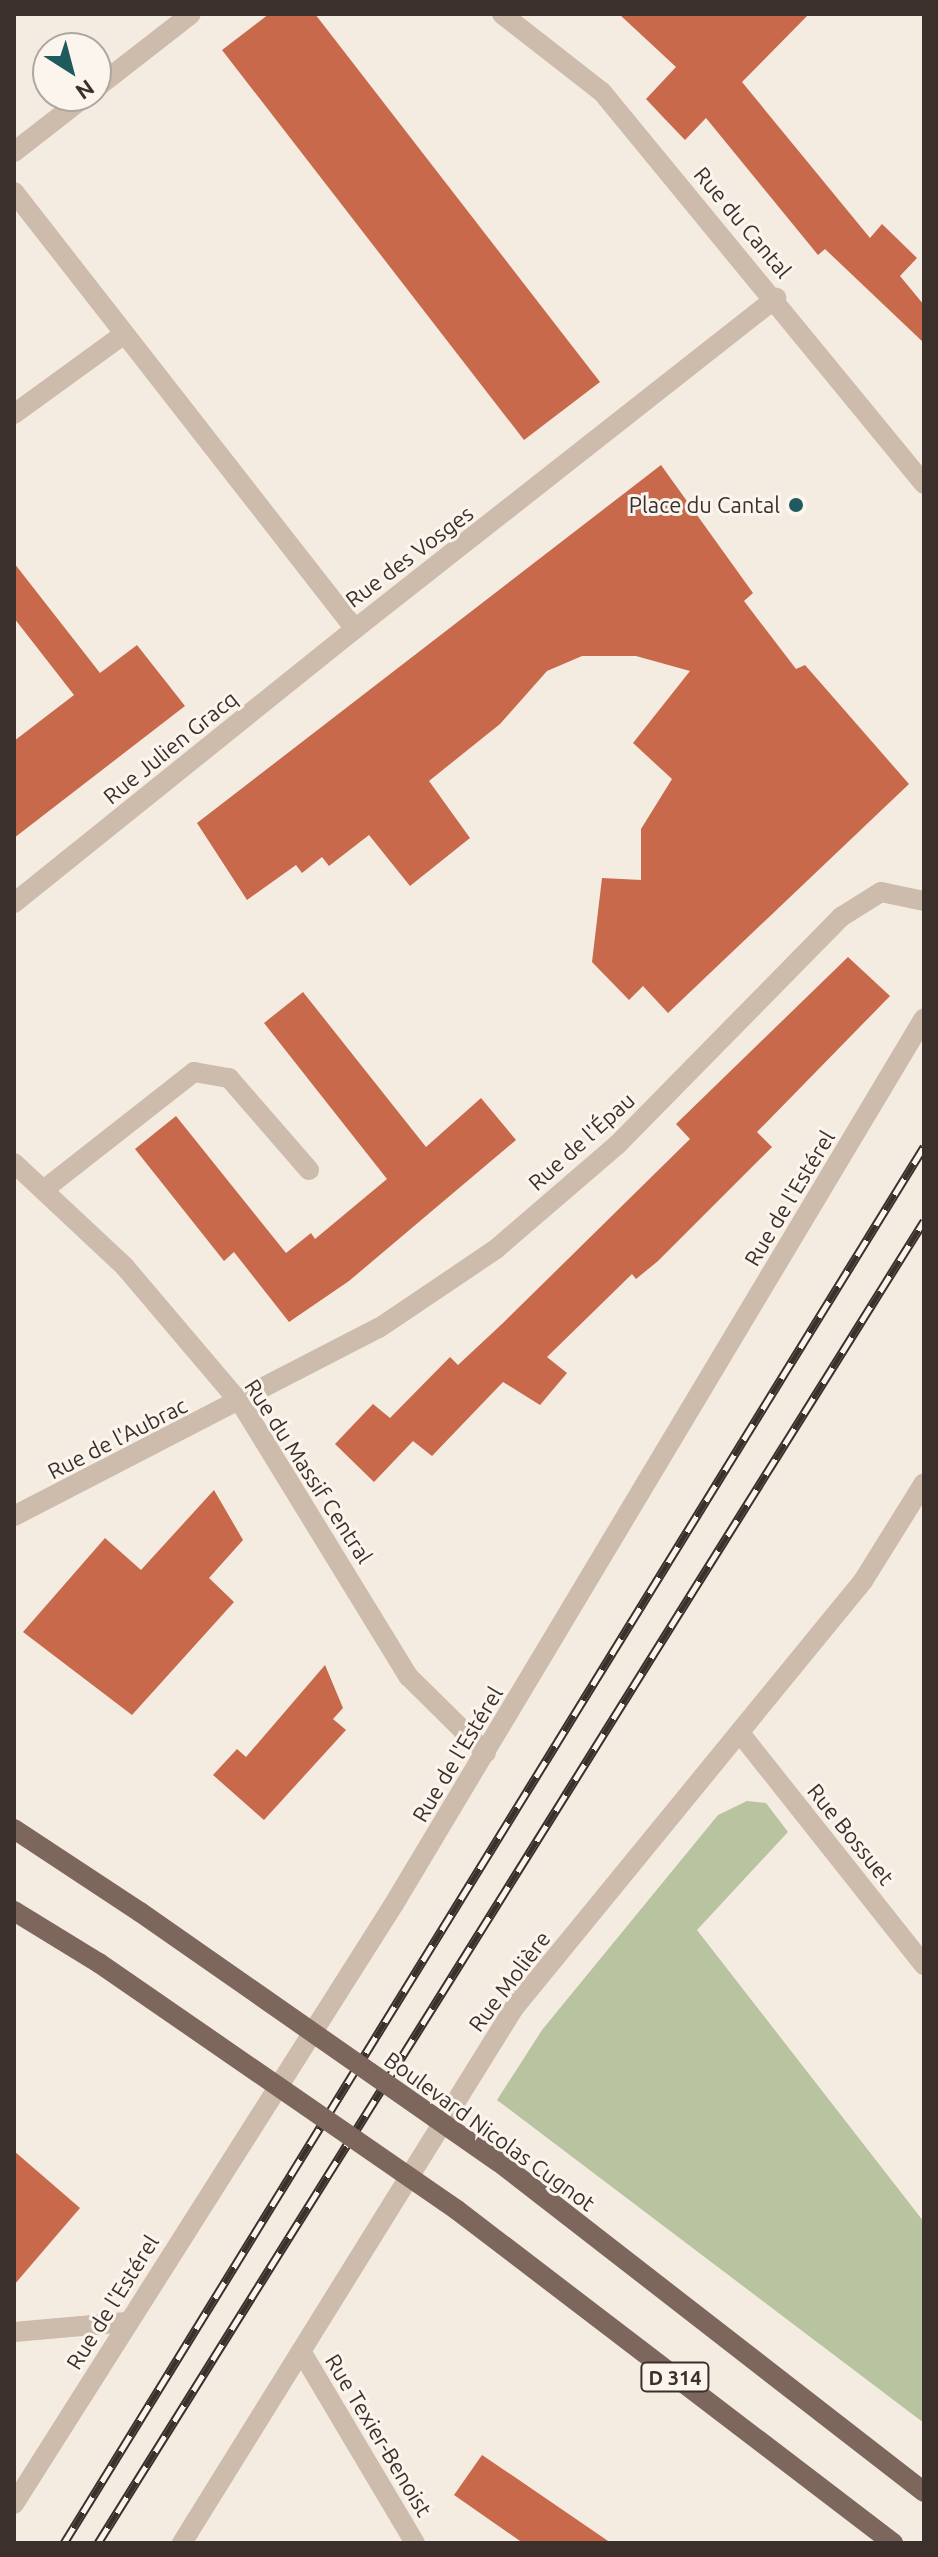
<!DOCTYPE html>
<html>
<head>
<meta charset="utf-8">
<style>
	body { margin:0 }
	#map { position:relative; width:938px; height:2557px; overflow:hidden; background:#f4ebe1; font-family:Ubuntu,sans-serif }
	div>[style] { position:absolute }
	.green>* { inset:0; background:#b8c4a0 }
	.building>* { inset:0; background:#c8694b }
	.street>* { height:20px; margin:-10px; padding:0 10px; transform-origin:10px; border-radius:10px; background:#cdbbac }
	.primary>* { height:20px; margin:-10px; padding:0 10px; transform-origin:10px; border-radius:10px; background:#7d675c }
	.rail>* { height:9px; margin-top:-4.5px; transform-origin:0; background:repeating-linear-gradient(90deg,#fbf5ee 0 18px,#3b302b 0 36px); box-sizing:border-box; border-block:2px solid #3b302b }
	.primary-bridge>* { height:20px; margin:-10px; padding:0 10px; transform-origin:10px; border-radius:10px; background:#7d675c }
	.dots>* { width:22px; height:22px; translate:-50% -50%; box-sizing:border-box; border:4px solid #fbf5ee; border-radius:50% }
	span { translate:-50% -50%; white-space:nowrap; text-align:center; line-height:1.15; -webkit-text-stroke:6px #fbf5ee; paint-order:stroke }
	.shield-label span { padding:2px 6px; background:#fbf5ee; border:2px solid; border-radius:6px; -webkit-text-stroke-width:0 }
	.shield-label { font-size:20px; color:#3b302b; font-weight:700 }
	.street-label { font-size:22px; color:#3b302b }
	.poi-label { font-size:22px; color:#3b302b }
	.right { translate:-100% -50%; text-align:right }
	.frame { position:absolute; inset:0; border:16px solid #3b302b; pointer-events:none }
	.north { position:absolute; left:32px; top:32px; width:80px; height:80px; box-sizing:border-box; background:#fbf5ee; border:2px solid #aea6a0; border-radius:50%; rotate:144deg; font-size:22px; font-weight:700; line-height:32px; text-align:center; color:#3b302b }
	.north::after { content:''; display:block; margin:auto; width:28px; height:36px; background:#1f5a5e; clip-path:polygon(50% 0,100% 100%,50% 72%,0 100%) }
</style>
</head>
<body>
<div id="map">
	<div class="green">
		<i style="clip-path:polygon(747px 1801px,766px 1803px,788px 1832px,697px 1930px,924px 2222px,924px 2423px,497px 2100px,542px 2030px,718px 1815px)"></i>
	</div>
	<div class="building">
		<i style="clip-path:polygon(269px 14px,315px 14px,600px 382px,524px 440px,222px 50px)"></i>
		<i style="clip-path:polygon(619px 14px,809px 14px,742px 82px,870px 238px,882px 224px,917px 258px,900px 276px,924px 305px,924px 343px,825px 249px,818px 255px,706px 118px,685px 140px,662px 116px,646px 99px,676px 67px)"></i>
		<i style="clip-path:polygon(661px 465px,753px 593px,744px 601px,796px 669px,805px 665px,909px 784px,668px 1013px,643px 986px,629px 1000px,592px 962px,602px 878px,641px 880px,641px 829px,672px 779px,633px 743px,690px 671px,636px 656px,582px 656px,547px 671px,500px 724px,429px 781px,470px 838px,410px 886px,369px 835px,329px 866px,322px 857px,302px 873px,296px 865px,247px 900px,197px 823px)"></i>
		<i style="clip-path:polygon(14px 563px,100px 673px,137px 645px,185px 706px,14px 838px,14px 741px,74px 695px,14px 618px)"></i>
		<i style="clip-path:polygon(848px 957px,890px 996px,757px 1132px,772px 1147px,658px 1261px,636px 1279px,632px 1274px,547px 1357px,567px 1373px,540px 1405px,503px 1382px,432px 1456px,413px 1441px,374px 1482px,335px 1444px,373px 1404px,390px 1418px,450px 1357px,458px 1365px,503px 1323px,690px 1139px,676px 1124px)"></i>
		<i style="clip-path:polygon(303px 992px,426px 1147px,481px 1098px,516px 1140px,349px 1281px,289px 1322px,234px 1252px,224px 1261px,135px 1149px,176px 1116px,286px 1253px,311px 1233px,315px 1239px,387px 1179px,264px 1023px)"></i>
		<i style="clip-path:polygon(214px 1490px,243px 1540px,209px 1578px,234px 1602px,132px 1715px,23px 1632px,105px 1538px,141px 1570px)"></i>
		<i style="clip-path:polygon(325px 1665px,343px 1708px,333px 1719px,346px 1730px,264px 1820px,213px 1775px,237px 1749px,246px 1757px)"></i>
		<i style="clip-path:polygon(14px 2151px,80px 2208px,14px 2285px)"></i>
		<i style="clip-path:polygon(482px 2455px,519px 2480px,611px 2543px,523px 2543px,454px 2495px)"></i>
	</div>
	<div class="street">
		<i style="left:502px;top:14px;width:127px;rotate:38deg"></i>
		<i style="left:602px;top:92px;width:507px;rotate:50.6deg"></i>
		<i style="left:96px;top:88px;width:120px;rotate:-37.9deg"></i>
		<i style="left:14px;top:152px;width:91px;rotate:-37.9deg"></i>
		<i style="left:14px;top:192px;width:554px;rotate:52.03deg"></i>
		<i style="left:355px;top:629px;width:536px;rotate:-38.18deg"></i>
		<i style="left:14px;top:414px;width:136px;rotate:-36deg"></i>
		<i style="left:14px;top:903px;width:437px;rotate:-38.8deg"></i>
		<i style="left:14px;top:1163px;width:152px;rotate:43.1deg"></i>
		<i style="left:125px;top:1267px;width:181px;rotate:49.7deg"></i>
		<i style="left:242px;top:1405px;width:319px;rotate:58.5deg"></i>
		<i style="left:409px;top:1677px;width:108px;rotate:44.6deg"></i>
		<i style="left:46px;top:1188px;width:188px;rotate:-38.1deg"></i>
		<i style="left:194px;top:1072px;width:36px;rotate:10deg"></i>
		<i style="left:229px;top:1078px;width:122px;rotate:49deg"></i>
		<i style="left:14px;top:1516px;width:411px;rotate:-27.3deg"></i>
		<i style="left:379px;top:1328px;width:141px;rotate:-34deg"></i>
		<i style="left:496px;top:1249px;width:160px;rotate:-40.7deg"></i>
		<i style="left:617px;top:1145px;width:320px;rotate:-45.5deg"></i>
		<i style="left:841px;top:917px;width:47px;rotate:-32deg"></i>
		<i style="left:881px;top:892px;width:44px;rotate:11.8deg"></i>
		<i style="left:740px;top:1733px;width:296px;rotate:51.6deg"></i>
		<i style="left:14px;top:2332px;width:113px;rotate:-5.1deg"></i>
		<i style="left:301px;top:2351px;width:223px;rotate:59.3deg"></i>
		<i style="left:14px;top:2504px;width:710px;rotate:-57.65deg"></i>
		<i style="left:394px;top:1904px;width:1032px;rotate:-59.11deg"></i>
		<i style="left:182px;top:2543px;width:630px;rotate:-58.18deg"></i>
		<i style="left:514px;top:2008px;width:551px;rotate:-50.74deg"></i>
		<i style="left:863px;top:1581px;width:115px;rotate:-58.1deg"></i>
	</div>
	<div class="primary">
		<i style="left:14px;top:1829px;width:151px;rotate:33.4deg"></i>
		<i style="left:14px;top:1911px;width:100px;rotate:31.5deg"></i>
		<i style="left:499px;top:2162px;width:538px;rotate:37.83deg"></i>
		<i style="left:457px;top:2210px;width:549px;rotate:37.37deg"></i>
	</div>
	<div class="rail">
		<i style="left:64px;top:2543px;width:1640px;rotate:-58.37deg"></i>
		<i style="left:98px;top:2543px;width:1559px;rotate:-58deg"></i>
	</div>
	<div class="primary-bridge">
		<i style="left:140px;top:1912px;width:437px;rotate:34.9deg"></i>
		<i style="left:99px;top:1963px;width:435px;rotate:34.6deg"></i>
	</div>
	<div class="dots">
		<i style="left:796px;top:505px;background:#1f5a5e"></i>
	</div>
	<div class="shield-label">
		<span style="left:675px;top:2377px">D 314</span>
	</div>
	<div class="street-label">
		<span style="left:743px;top:222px;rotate:50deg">Rue du Cantal</span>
		<span style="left:409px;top:556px;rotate:-37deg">Rue des Vosges</span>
		<span style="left:170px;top:747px;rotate:-39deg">Rue Julien Gracq</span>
		<span style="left:581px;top:1141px;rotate:-42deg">Rue de l'Épau</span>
		<span style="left:789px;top:1198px;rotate:-59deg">Rue de l'Estérel</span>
		<span style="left:117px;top:1438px;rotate:-27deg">Rue de l'Aubrac</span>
		<span style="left:309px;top:1471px;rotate:57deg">Rue du Massif Central</span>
		<span style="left:457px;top:1754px;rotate:-59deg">Rue de l'Estérel</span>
		<span style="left:851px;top:1834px;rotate:51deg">Rue Bossuet</span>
		<span style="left:509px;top:1981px;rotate:-53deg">Rue Molière</span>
		<span style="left:490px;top:2131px;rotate:36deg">Boulevard Nicolas Cugnot</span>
		<span style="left:112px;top:2302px;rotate:-58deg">Rue de l'Estérel</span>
		<span style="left:379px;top:2435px;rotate:59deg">Rue Texier-Benoist</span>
	</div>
	<div class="poi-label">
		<span class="right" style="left:780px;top:505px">Place du Cantal</span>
	</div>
	<div class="frame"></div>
	<div class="north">N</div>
</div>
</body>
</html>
